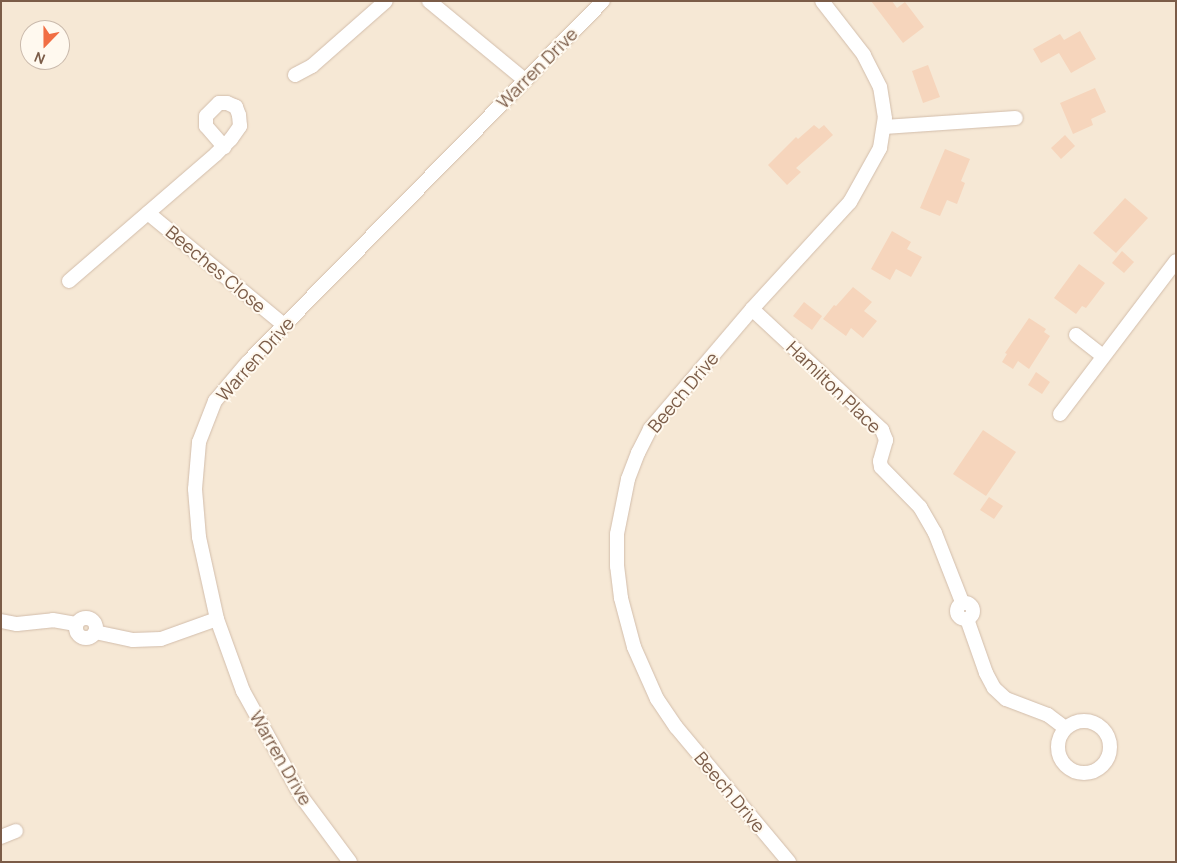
<!DOCTYPE html>
<html>
<head>
<meta charset="utf-8">
<style>
	body { margin:0 }
	#map { position:relative; width:1177px; height:863px; overflow:hidden; background:#fef6e7; font-family:Manrope,sans-serif }
	div>[style] { position:absolute }
	.residential>* { inset:0; background:#f6e8d5 }
	.building>* { inset:0; background:#f6d5bc }
	.roads { filter:drop-shadow(0 0 1px #d2bdab) drop-shadow(0 0 1px #d2bdab) }
	.minor>* { height:14px; margin:-7px; padding:0 7px; transform-origin:7px; border-radius:7px; background:#fff }
	.minor>.ring { margin:-7px; padding:0; box-sizing:content-box; background:none; border:14px solid #fff; border-radius:50% }
	span { translate:-50% -50%; white-space:nowrap; text-align:center; line-height:1.15; -webkit-text-stroke:4px #fff9ef; paint-order:stroke }
	.street-label { font-size:18px; color:#7b5c48 }
	.frame { position:absolute; inset:0; border:2px solid #7b5c48; pointer-events:none }
	.north { position:absolute; left:20px; top:20px; width:50px; height:50px; box-sizing:border-box; background:#fff9ef; border:1px solid #cabaac; border-radius:50%; rotate:202deg; font-size:14px; font-weight:700; line-height:20px; text-align:center; color:#7b5c48 }
	.north::after { content:''; display:block; margin:auto; width:18px; height:22px; background:#f16e43; clip-path:polygon(50% 0,100% 100%,50% 72%,0 100%) }
</style>
</head>
<body>
<div id="map">
	<div class="residential">
		<i style="clip-path:polygon(evenodd,1px 1px,1176px 1px,1176px 862px,1px 862px,1px 1px,30px 30px,60px 30px,60px 60px,30px 60px,30px 30px)"></i>
	</div>
	<div class="building">
		<i style="clip-path:polygon(871px 1px,892px 1px,897px 8px,905px 2px,924px 27px,903px 43px)"></i>
		<i style="clip-path:polygon(1080px 31px,1096px 59px,1071px 73px,1059px 53px,1041px 63px,1033px 49px,1060px 34px,1064px 40px)"></i>
		<i style="clip-path:polygon(928px 65px,940px 97px,923px 103px,912px 71px)"></i>
		<i style="clip-path:polygon(1095px 88px,1106px 112px,1091px 119px,1093px 125px,1073px 134px,1060px 103px)"></i>
		<i style="clip-path:polygon(814px 125px,819px 129px,824px 125px,833px 135px,796px 168px,801px 172px,787px 185px,768px 165px,796px 137px,798px 139px)"></i>
		<i style="clip-path:polygon(1065px 135px,1075px 146px,1061px 159px,1051px 148px)"></i>
		<i style="clip-path:polygon(945px 149px,970px 159px,961px 181px,965px 183px,957px 204px,947px 200px,940px 216px,920px 208px)"></i>
		<i style="clip-path:polygon(1125px 198px,1148px 218px,1116px 253px,1093px 233px)"></i>
		<i style="clip-path:polygon(892px 231px,911px 242px,907px 249px,922px 257px,911px 277px,896px 269px,890px 280px,871px 269px)"></i>
		<i style="clip-path:polygon(1122px 251px,1134px 262px,1124px 273px,1112px 263px)"></i>
		<i style="clip-path:polygon(1079px 264px,1105px 283px,1086px 308px,1082px 306px,1076px 314px,1054px 298px)"></i>
		<i style="clip-path:polygon(853px 287px,872px 302px,864px 311px,877px 321px,863px 338px,851px 328px,846px 336px,823px 319px,834px 305px,836px 306px)"></i>
		<i style="clip-path:polygon(804px 302px,822px 316px,812px 330px,793px 316px)"></i>
		<i style="clip-path:polygon(1029px 318px,1046px 329px,1044px 332px,1050px 336px,1029px 369px,1018px 361px,1013px 369px,1002px 362px,1007px 354px,1005px 353px)"></i>
		<i style="clip-path:polygon(1036px 372px,1050px 382px,1042px 394px,1028px 385px)"></i>
		<i style="clip-path:polygon(983px 430px,1016px 452px,986px 496px,953px 474px)"></i>
		<i style="clip-path:polygon(989px 497px,1003px 506px,994px 519px,980px 510px)"></i>
	</div>
	<div class="roads">
		<div class="minor">
			<i style="left:429px;top:1px;width:124px;rotate:39.5deg"></i>
			<i style="left:295px;top:75px;width:19px;rotate:-28deg"></i>
			<i style="left:312px;top:66px;width:98px;rotate:-41.3deg"></i>
			<i style="left:884px;top:127px;width:132px;rotate:-3.9deg"></i>
			<i style="left:148px;top:213px;width:176px;rotate:39.5deg"></i>
			<i style="left:69px;top:281px;width:194px;rotate:-40.8deg"></i>
			<i style="left:216px;top:154px;width:21px;rotate:-45deg"></i>
			<i style="left:231px;top:139px;width:16px;rotate:-55deg"></i>
			<i style="left:240px;top:126px;width:11px;rotate:-95deg"></i>
			<i style="left:239px;top:115px;width:9px;rotate:-111deg"></i>
			<i style="left:236px;top:107px;width:10px;rotate:-156deg"></i>
			<i style="left:227px;top:103px;width:8px;rotate:180deg"></i>
			<i style="left:219px;top:103px;width:18px;rotate:135deg"></i>
			<i style="left:206px;top:116px;width:10px;rotate:90deg"></i>
			<i style="left:206px;top:126px;width:28px;rotate:49deg"></i>
			<i style="left:752px;top:309px;width:178px;rotate:42.9deg"></i>
			<i style="left:882px;top:430px;width:11px;rotate:68deg"></i>
			<i style="left:886px;top:440px;width:22px;rotate:106deg"></i>
			<i style="left:880px;top:461px;width:6px;rotate:81deg"></i>
			<i style="left:881px;top:467px;width:56px;rotate:45.7deg"></i>
			<i style="left:920px;top:507px;width:30px;rotate:60deg"></i>
			<i style="left:935px;top:533px;width:74px;rotate:68.6deg"></i>
			<i style="left:1076px;top:335px;width:34px;rotate:38deg"></i>
			<i style="left:1060px;top:414px;width:192px;rotate:-52.8deg"></i>
			<i class="ring" style="left:957px;top:603px;width:2px;height:2px"></i>
			<i class="ring" style="left:76px;top:618px;width:6px;height:6px"></i>
			<i style="left:967px;top:619px;width:57px;rotate:70.6deg"></i>
			<i style="left:986px;top:673px;width:17px;rotate:62deg"></i>
			<i style="left:994px;top:688px;width:16px;rotate:43deg"></i>
			<i style="left:1006px;top:699px;width:45px;rotate:20.9deg"></i>
			<i style="left:1048px;top:715px;width:21px;rotate:37deg"></i>
			<i style="left:1px;top:621px;width:16px;rotate:11deg"></i>
			<i style="left:17px;top:624px;width:36px;rotate:-6deg"></i>
			<i style="left:53px;top:620px;width:23px;rotate:10deg"></i>
			<i style="left:95px;top:632px;width:39px;rotate:12deg"></i>
			<i style="left:133px;top:640px;width:28px;rotate:-2deg"></i>
			<i style="left:161px;top:639px;width:59px;rotate:-19.7deg"></i>
			<i class="ring" style="left:1058px;top:721px;width:38px;height:38px"></i>
			<i style="left:1px;top:837px;width:16px;rotate:-22deg"></i>
			<i style="left:350px;top:862px;width:82px;rotate:-126.6deg"></i>
			<i style="left:301px;top:796px;width:120px;rotate:-118.9deg"></i>
			<i style="left:243px;top:691px;width:77px;rotate:-109.9deg"></i>
			<i style="left:217px;top:619px;width:84px;rotate:-102.4deg"></i>
			<i style="left:199px;top:537px;width:48px;rotate:-94.8deg"></i>
			<i style="left:195px;top:489px;width:47px;rotate:-85.1deg"></i>
			<i style="left:199px;top:442px;width:44px;rotate:-68.7deg"></i>
			<i style="left:215px;top:401px;width:51px;rotate:-49.8deg"></i>
			<i style="left:248px;top:362px;width:506px;rotate:-45.48deg"></i>
			<i style="left:789px;top:862px;width:176px;rotate:-129.9deg"></i>
			<i style="left:676px;top:727px;width:34px;rotate:-124deg"></i>
			<i style="left:657px;top:699px;width:57px;rotate:-113.9deg"></i>
			<i style="left:634px;top:647px;width:51px;rotate:-104.9deg"></i>
			<i style="left:621px;top:598px;width:32px;rotate:-97deg"></i>
			<i style="left:617px;top:566px;width:32px;rotate:-90deg"></i>
			<i style="left:617px;top:534px;width:56px;rotate:-78.7deg"></i>
			<i style="left:628px;top:479px;width:28px;rotate:-69deg"></i>
			<i style="left:638px;top:453px;width:27px;rotate:-63deg"></i>
			<i style="left:650px;top:429px;width:157px;rotate:-49.6deg"></i>
			<i style="left:752px;top:309px;width:145px;rotate:-47.5deg"></i>
			<i style="left:850px;top:202px;width:62px;rotate:-60.9deg"></i>
			<i style="left:880px;top:148px;width:30px;rotate:-81deg"></i>
			<i style="left:885px;top:118px;width:31px;rotate:-99deg"></i>
			<i style="left:880px;top:87px;width:36px;rotate:-117deg"></i>
			<i style="left:864px;top:55px;width:68px;rotate:-127.9deg"></i>
		</div>
	</div>
	<div class="street-label">
		<span style="left:537px;top:68px;rotate:-45deg">Warren Drive</span>
		<span style="left:216px;top:269px;rotate:40deg">Beeches Close</span>
		<span style="left:255px;top:359px;rotate:-48deg">Warren Drive</span>
		<span style="left:834px;top:387px;rotate:44deg">Hamilton Place</span>
		<span style="left:683px;top:392px;rotate:-50deg">Beech Drive</span>
		<span style="left:281px;top:758px;rotate:60deg">Warren Drive</span>
		<span style="left:730px;top:792px;rotate:50deg">Beech Drive</span>
	</div>
	<div class="frame"></div>
	<div class="north">N</div>
</div>
</body>
</html>
